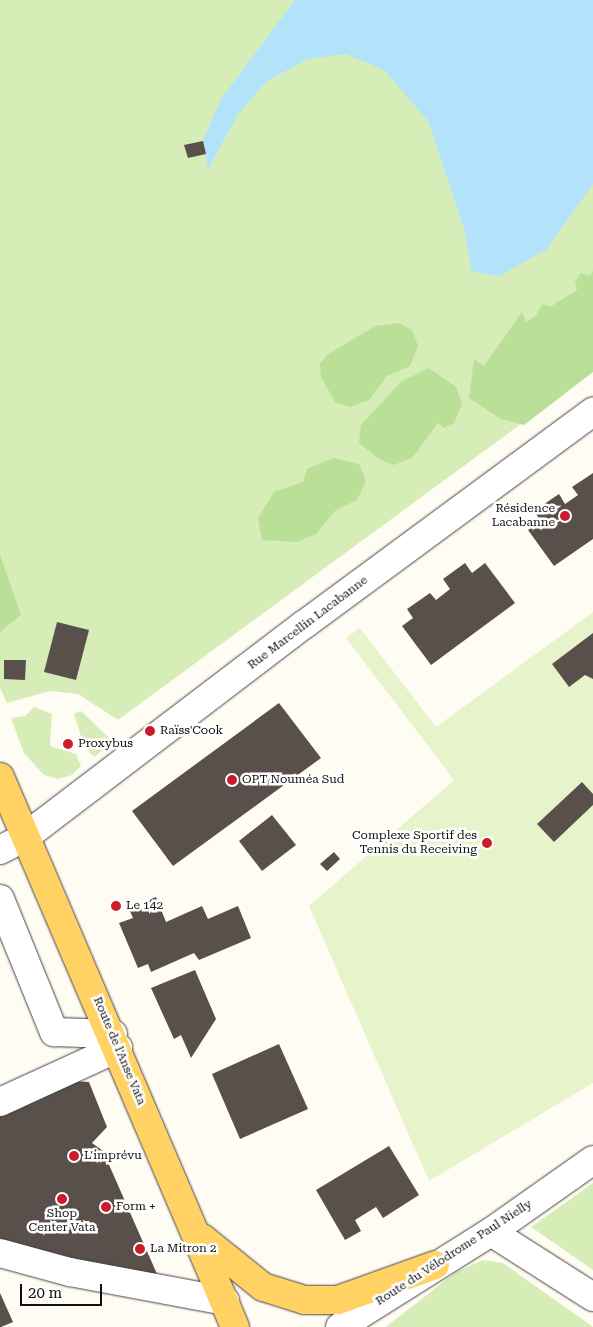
<!DOCTYPE html>
<html>
<head>
<meta charset="utf-8">
<style>
	body { margin:0 }
	#map { position:relative; width:593px; height:1327px; overflow:hidden; background:#fffcf3; font-family:"Roboto Serif",serif }
	div>[style] { position:absolute }
	.green>* { inset:0; background:#d6edb8 }
	.forest>* { inset:0; background:#badf96 }
	.pitch>* { inset:0; background:#e7f4cb }
	.water>* { inset:0; background:#b3e3fb }
	.building>* { inset:0; background:#5a504b }
	.roads { filter:drop-shadow(0 0 1px #434343) drop-shadow(0 0 1px #434343) }
	.minor>* { height:28px; margin:-14px; padding:0 14px; transform-origin:14px; border-radius:14px; background:#fff }
	.major>* { height:28px; margin:-14px; padding:0 14px; transform-origin:14px; border-radius:14px; background:#ffd263 }
	.dots>* { width:14px; height:14px; translate:-50% -50%; box-sizing:border-box; border:2px solid #fff; border-radius:50% }
	span { translate:-50% -50%; white-space:nowrap; text-align:center; line-height:1.15; -webkit-text-stroke:5px #fff; paint-order:stroke }
	.poi-label { font-size:12px; color:#101010 }
	.right { translate:-100% -50%; text-align:right }
	.left { translate:0 -50%; text-align:left }
	.street-label { font-size:12px; color:#101010 }
	.scale { position:absolute; left:20px; top:1284px; width:82px; height:22px; box-sizing:border-box; border:2px solid #101010; border-top:0; padding-left:6px; font-size:15px; line-height:18px; white-space:nowrap; color:#101010; -webkit-text-stroke:4px #fff; paint-order:stroke }
</style>
</head>
<body>
<div id="map">
	<div class="green">
		<i style="clip-path:polygon(0 0,593px 0,593px 371px,118px 720px,78px 694px,50px 691px,7px 703px,0 688px)"></i>
		<i style="clip-path:polygon(34px 707px,52px 714px,50px 746px,76px 754px,81px 766px,72px 775px,58px 779px,44px 775px,24px 753px,11px 718px,25px 716px)"></i>
		<i style="clip-path:polygon(81px 711px,113px 742px,94px 757px,84px 746px,74px 714px)"></i>
		<i style="clip-path:polygon(593px 1183px,593px 1270px,531px 1227px)"></i>
		<i style="clip-path:polygon(483px 1260px,503px 1263px,593px 1327px,386px 1327px,456px 1272px)"></i>
	</div>
	<div class="forest">
		<i style="clip-path:polygon(593px 271px,593px 372px,524px 425px,501px 419px,469px 398px,474px 359px,484px 366px,522px 312px,526px 322px,536px 316px,542px 304px,550px 307px,577px 290px,575px 281px,581px 273px,590px 276px)"></i>
		<i style="clip-path:polygon(399px 323px,412px 330px,418px 346px,410px 366px,387px 376px,369px 400px,350px 407px,335px 402px,321px 377px,320px 364px,327px 355px,375px 326px)"></i>
		<i style="clip-path:polygon(429px 368px,456px 387px,462px 404px,454px 423px,444px 428px,438px 423px,413px 457px,394px 465px,379px 459px,359px 443px,361px 425px,401px 382px)"></i>
		<i style="clip-path:polygon(333px 458px,359px 464px,366px 481px,357px 500px,335px 511px,316px 534px,297px 542px,262px 540px,258px 518px,274px 492px,303px 482px,307px 469px)"></i>
		<i style="clip-path:polygon(0 555px,21px 615px,0 632px)"></i>
	</div>
	<div class="pitch">
		<i style="clip-path:polygon(593px 612px,593px 1083px,429px 1181px,309px 906px,454px 780px,346px 638px,360px 628px,436px 727px)"></i>
	</div>
	<div class="water">
		<i style="clip-path:polygon(295px 0,593px 0,593px 184px,546px 250px,499px 276px,472px 272px,465px 232px,428px 121px,384px 70px,346px 54px,308px 59px,267px 81px,238px 114px,208px 169px,203px 141px,221px 99px)"></i>
	</div>
	<div class="building">
		<i style="clip-path:polygon(203px 141px,206px 154px,188px 158px,184px 145px)"></i>
		<i style="clip-path:polygon(593px 473px,593px 539px,554px 566px,528px 530px,541px 521px,534px 511px,559px 494px,565px 504px,578px 495px,572px 487px)"></i>
		<i style="clip-path:polygon(465px 563px,472px 573px,485px 563px,515px 603px,431px 665px,402px 626px,413px 618px,407px 609px,430px 593px,436px 600px,450px 589px,443px 579px)"></i>
		<i style="clip-path:polygon(57px 622px,89px 630px,76px 680px,44px 672px)"></i>
		<i style="clip-path:polygon(593px 633px,593px 679px,585px 675px,569px 687px,552px 664px)"></i>
		<i style="clip-path:polygon(4px 660px,26px 660px,25px 680px,4px 679px)"></i>
		<i style="clip-path:polygon(279px 703px,321px 758px,173px 866px,132px 811px)"></i>
		<i style="clip-path:polygon(582px 782px,593px 794px,593px 805px,554px 842px,537px 824px)"></i>
		<i style="clip-path:polygon(272px 815px,296px 845px,262px 871px,239px 841px)"></i>
		<i style="clip-path:polygon(334px 852px,340px 859px,327px 871px,320px 864px)"></i>
		<i style="clip-path:polygon(156px 897px,166px 922px,202px 906px,208px 919px,238px 906px,251px 938px,199px 960px,194px 953px,151px 972px,148px 964px,138px 968px,119px 923px,133px 918px,129px 909px)"></i>
		<i style="clip-path:polygon(195px 970px,216px 1019px,191px 1058px,181px 1035px,174px 1039px,151px 988px)"></i>
		<i style="clip-path:polygon(279px 1044px,308px 1109px,240px 1139px,212px 1074px)"></i>
		<i style="clip-path:polygon(72px 1081px,89px 1082px,107px 1127px,92px 1143px,103px 1151px,157px 1274px,0 1247px,0 1112px)"></i>
		<i style="clip-path:polygon(389px 1146px,419px 1195px,383px 1218px,376px 1207px,355px 1220px,361px 1231px,345px 1240px,316px 1190px)"></i>
		<i style="clip-path:polygon(0 1293px,13px 1322px,1px 1327px,0 1327px)"></i>
	</div>
	<div class="roads">
		<div class="minor">
			<i style="left:0;top:850px;width:28px;rotate:-27deg"></i>
			<i style="left:25px;top:837px;width:352px;rotate:-37.3deg"></i>
			<i style="left:305px;top:624px;width:358px;rotate:-36.4deg"></i>
			<i style="left:0;top:899px;width:144px;rotate:67.9deg"></i>
			<i style="left:54px;top:1032px;width:59px;rotate:1.9deg"></i>
			<i style="left:0;top:1102px;width:130px;rotate:-24.6deg"></i>
			<i style="left:491px;top:1232px;width:121px;rotate:32.5deg"></i>
			<i style="left:0;top:1253px;width:73px;rotate:15.2deg"></i>
			<i style="left:70px;top:1272px;width:158px;rotate:10.6deg"></i>
			<i style="left:340px;top:1327px;width:178px;rotate:-32.2deg"></i>
			<i style="left:491px;top:1232px;width:125px;rotate:-35.2deg"></i>
		</div>
		<div class="major">
			<i style="left:0;top:777px;width:598px;rotate:66.86deg"></i>
			<i style="left:202px;top:1238px;width:78px;rotate:38.8deg"></i>
			<i style="left:263px;top:1287px;width:44px;rotate:17.2deg"></i>
			<i style="left:305px;top:1300px;width:33px"></i>
			<i style="left:338px;top:1300px;width:103px;rotate:-19.8deg"></i>
		</div>
	</div>
	<div class="dots">
		<i style="left:565px;top:516px;background:#cc1c2c"></i>
		<i style="left:150px;top:731px;background:#cc1c2c"></i>
		<i style="left:68px;top:744px;background:#cc1c2c"></i>
		<i style="left:232px;top:780px;background:#cc1c2c"></i>
		<i style="left:487px;top:843px;background:#cc1c2c"></i>
		<i style="left:116px;top:906px;background:#cc1c2c"></i>
		<i style="left:74px;top:1156px;background:#cc1c2c"></i>
		<i style="left:62px;top:1199px;background:#cc1c2c"></i>
		<i style="left:106px;top:1207px;background:#cc1c2c"></i>
		<i style="left:140px;top:1249px;background:#cc1c2c"></i>
	</div>
	<div class="poi-label">
		<span class="right" style="left:555px;top:516px">Résidence<br>Lacabanne</span>
		<span class="left" style="left:160px;top:731px">Raïss'Cook</span>
		<span class="left" style="left:78px;top:744px">Proxybus</span>
		<span class="left" style="left:242px;top:780px">OPT Nouméa Sud</span>
		<span class="right" style="left:477px;top:843px">Complexe Sportif des<br>Tennis du Receiving</span>
		<span class="left" style="left:126px;top:906px">Le 142</span>
		<span class="left" style="left:84px;top:1156px">L'imprévu</span>
		<span class="left" style="left:116px;top:1207px">Form +</span>
		<span style="left:62px;top:1221px">Shop<br>Center Vata</span>
		<span class="left" style="left:150px;top:1249px">La Mitron 2</span>
	</div>
	<div class="street-label">
		<span style="left:308px;top:623px;rotate:-37deg">Rue Marcellin Lacabanne</span>
		<span style="left:119px;top:1051px;rotate:67deg">Route de l'Anse Vata</span>
		<span style="left:454px;top:1253px;rotate:-33deg">Route du Vélodrome Paul Nielly</span>
	</div>
	<div class="scale">20 m</div>
</div>
</body>
</html>
